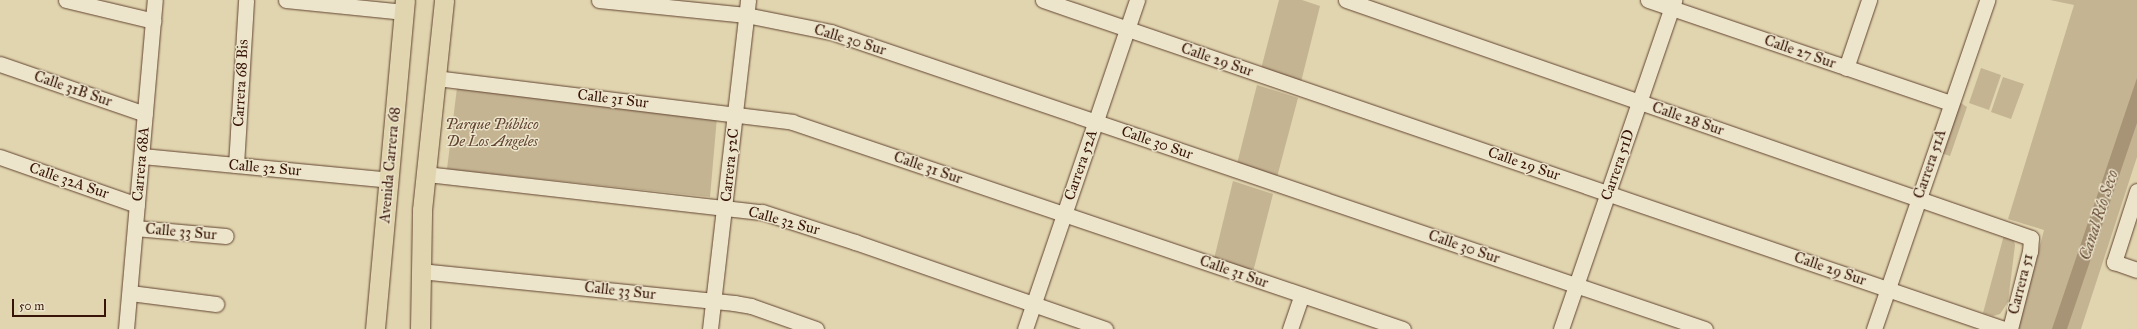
<!DOCTYPE html>
<html>
<head>
<meta charset="utf-8">
<style>
	body { margin:0 }
	#map { position:relative; width:2137px; height:329px; overflow:hidden; background:#e1d5af; font-family:"IM FELL Great Primer",serif }
	div>[style] { position:absolute }
	.green>* { inset:0; background:#c4b492 }
	.water>* { inset:0; background:#a79376 }
	.roads { filter:drop-shadow(0 0 1px #624431) drop-shadow(0 0 1px #624431) }
	.minor>* { height:15px; margin:-7.5px; padding:0 7.5px; transform-origin:7.5px; border-radius:7.5px; background:#ece4cb }
	.major>* { height:19px; margin:-9.5px; padding:0 9.5px; transform-origin:9.5px; border-radius:9.5px; background:#e1d5af }
	span { translate:-50% -50%; white-space:nowrap; text-align:center; line-height:1.15; -webkit-text-stroke:3px #ece4cb; paint-order:stroke }
	.street-label { font-size:15px; color:#371407 }
	.park-label { font-size:15px; color:#614431; font-style:italic }
	.water-label { font-size:16px; color:#644733; font-style:italic }
	.scale { position:absolute; left:12px; top:299px; width:94px; height:18px; box-sizing:border-box; border:2px solid #371407; border-top:0; padding-left:5px; font-size:12px; line-height:14px; white-space:nowrap; color:#371407; -webkit-text-stroke:3px #ece4cb; paint-order:stroke }
</style>
</head>
<body>
<div id="map">
	<div class="green">
		<i style="clip-path:polygon(1279px 0,1302px 0,1320px 6px,1301px 82px,1261px 69px)"></i>
		<i style="clip-path:polygon(2050px 0,2137px 0,2137px 157px,2081px 329px,2018px 329px,2044px 230px,2008px 219px,2074px 5px)"></i>
		<i style="clip-path:polygon(1981px 68px,2001px 75px,1989px 110px,1969px 103px)"></i>
		<i style="clip-path:polygon(2003px 77px,2024px 84px,2011px 119px,1991px 112px)"></i>
		<i style="clip-path:polygon(1257px 85px,1298px 98px,1277px 177px,1237px 164px)"></i>
		<i style="clip-path:polygon(457px 88px,717px 117px,710px 197px,447px 169px)"></i>
		<i style="clip-path:polygon(1958px 101px,1967px 107px,1950px 156px,1941px 153px)"></i>
		<i style="clip-path:polygon(1233px 181px,1273px 194px,1253px 272px,1214px 259px)"></i>
		<i style="clip-path:polygon(2004px 235px,2014px 241px,2015px 245px,2008px 302px,2000px 314px,1993px 316px,1983px 313px)"></i>
	</div>
	<div class="water">
		<i style="clip-path:polygon(2137px 78px,2137px 123px,2067px 329px,2052px 329px)"></i>
	</div>
	<div class="roads">
		<div class="minor">
			<i style="left:66px;top:0;width:90px;rotate:13.4deg"></i>
			<i style="left:286px;top:0;width:119px;rotate:5.8deg"></i>
			<i style="left:599px;top:0;width:148px;rotate:5.8deg"></i>
			<i style="left:746px;top:15px;width:87px;rotate:11.3deg"></i>
			<i style="left:831px;top:32px;width:923px;rotate:18.77deg"></i>
			<i style="left:1043px;top:0;width:1016px;rotate:18.9deg"></i>
			<i style="left:1346px;top:0;width:725px;rotate:19.16deg"></i>
			<i style="left:2031px;top:238px;width:13px;rotate:94deg"></i>
			<i style="left:2030px;top:251px;width:81px;rotate:104.4deg"></i>
			<i style="left:1648px;top:0;width:320px;rotate:18.8deg"></i>
			<i style="left:0;top:64px;width:153px;rotate:19deg"></i>
			<i style="left:1846px;top:68px;width:72px;rotate:-71.3deg"></i>
			<i style="left:436px;top:78px;width:359px;rotate:7deg"></i>
			<i style="left:792px;top:122px;width:645px;rotate:18.72deg"></i>
			<i style="left:142px;top:156px;width:248px;rotate:5.5deg"></i>
			<i style="left:0;top:157px;width:145px;rotate:19.3deg"></i>
			<i style="left:236px;top:165px;width:165px;rotate:-86.5deg"></i>
			<i style="left:426px;top:174px;width:338px;rotate:6.5deg"></i>
			<i style="left:762px;top:212px;width:98px;rotate:17.9deg"></i>
			<i style="left:855px;top:242px;width:265px;rotate:19.2deg"></i>
			<i style="left:2137px;top:191px;width:75px;rotate:107.9deg"></i>
			<i style="left:2114px;top:262px;width:24px;rotate:19deg"></i>
			<i style="left:135px;top:228px;width:91px;rotate:5deg"></i>
			<i style="left:420px;top:271px;width:316px;rotate:5.8deg"></i>
			<i style="left:734px;top:303px;width:17px;rotate:10deg"></i>
			<i style="left:751px;top:306px;width:69px;rotate:19.5deg"></i>
			<i style="left:130px;top:293px;width:87px;rotate:7.3deg"></i>
			<i style="left:126px;top:329px;width:330px;rotate:-85deg"></i>
			<i style="left:710px;top:329px;width:331px;rotate:-83.4deg"></i>
			<i style="left:1025px;top:329px;width:348px;rotate:-71.2deg"></i>
			<i style="left:1290px;top:329px;width:36px;rotate:-71deg"></i>
			<i style="left:1561px;top:329px;width:348px;rotate:-71deg"></i>
			<i style="left:1874px;top:329px;width:348px;rotate:-71deg"></i>
		</div>
		<div class="major">
			<i style="left:375px;top:329px;width:330px;rotate:-84.8deg"></i>
			<i style="left:420px;top:329px;width:119px;rotate:-89deg"></i>
			<i style="left:422px;top:210px;width:211px;rotate:-84deg"></i>
		</div>
	</div>
	<div class="street-label">
		<span style="left:850px;top:40px;rotate:17deg">Calle 30 Sur</span>
		<span style="left:1800px;top:52px;rotate:19deg">Calle 27 Sur</span>
		<span style="left:1217px;top:60px;rotate:19deg">Calle 29 Sur</span>
		<span style="left:241px;top:83px;rotate:-87deg">Carrera 68 Bis</span>
		<span style="left:73px;top:89px;rotate:19deg">Calle 31B Sur</span>
		<span style="left:613px;top:99px;rotate:7deg">Calle 31 Sur</span>
		<span style="left:1688px;top:119px;rotate:19deg">Calle 28 Sur</span>
		<span style="left:1157px;top:143px;rotate:19deg">Calle 30 Sur</span>
		<span style="left:141px;top:164px;rotate:-85deg">Carrera 68A</span>
		<span style="left:1524px;top:164px;rotate:19deg">Calle 29 Sur</span>
		<span style="left:1930px;top:164px;rotate:-71deg">Carrera 51A</span>
		<span style="left:390px;top:165px;rotate:-85deg">Avenida Carrera 68</span>
		<span style="left:730px;top:165px;rotate:-84deg">Carrera 52C</span>
		<span style="left:1081px;top:165px;rotate:-71deg">Carrera 52A</span>
		<span style="left:1618px;top:165px;rotate:-71deg">Carrera 51D</span>
		<span style="left:265px;top:168px;rotate:5deg">Calle 32 Sur</span>
		<span style="left:928px;top:168px;rotate:19deg">Calle 31 Sur</span>
		<span style="left:69px;top:181px;rotate:19deg">Calle 32A Sur</span>
		<span style="left:784px;top:221px;rotate:15deg">Calle 32 Sur</span>
		<span style="left:181px;top:232px;rotate:5deg">Calle 33 Sur</span>
		<span style="left:1464px;top:247px;rotate:19deg">Calle 30 Sur</span>
		<span style="left:1830px;top:269px;rotate:19deg">Calle 29 Sur</span>
		<span style="left:1234px;top:272px;rotate:19deg">Calle 31 Sur</span>
		<span style="left:2021px;top:284px;rotate:-76deg">Carrera 51</span>
		<span style="left:620px;top:291px;rotate:6deg">Calle 33 Sur</span>
	</div>
	<div class="park-label">
		<span style="left:492px;top:133px">Parque Público<br>De Los Angeles</span>
	</div>
	<div class="water-label">
		<span style="left:2099px;top:215px;rotate:-72deg">Canal Río Seco</span>
	</div>
	<div class="scale">50 m</div>
</div>
</body>
</html>
